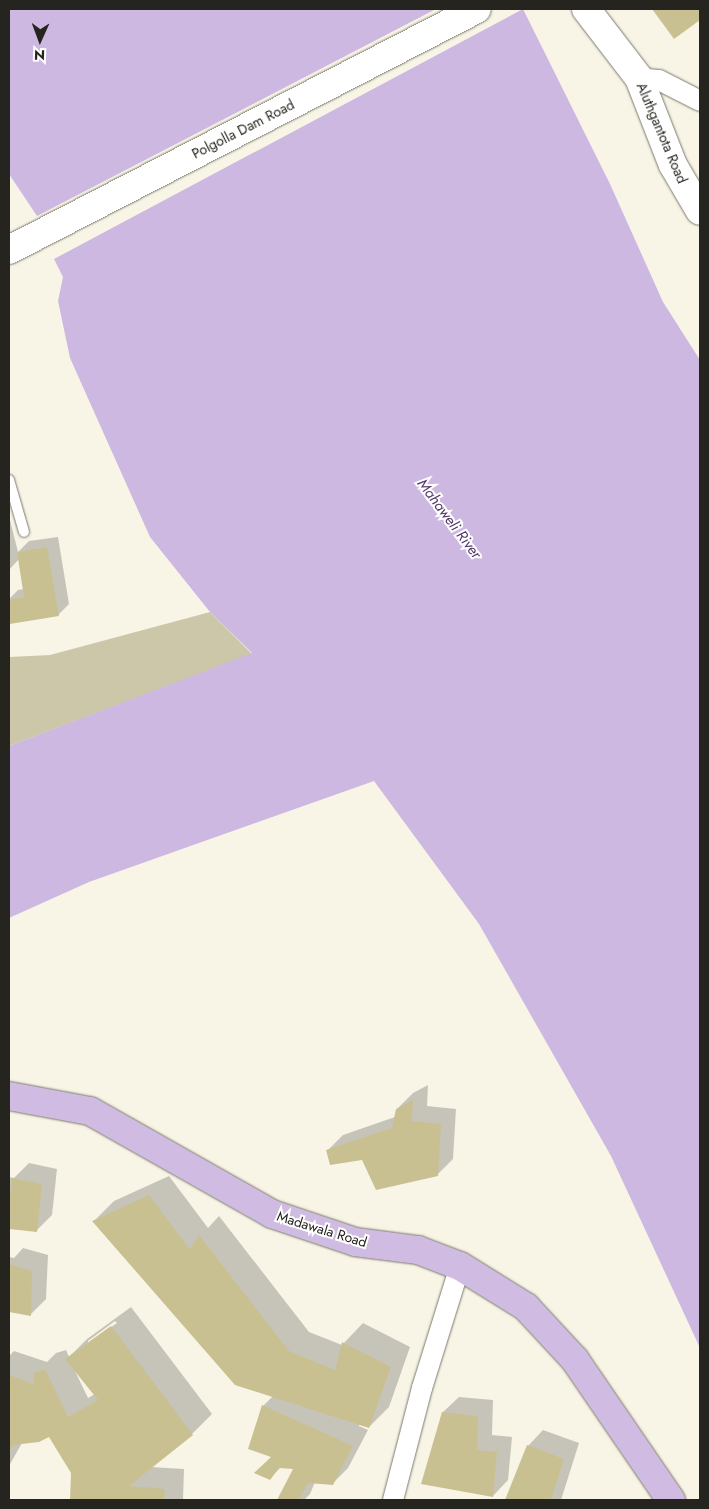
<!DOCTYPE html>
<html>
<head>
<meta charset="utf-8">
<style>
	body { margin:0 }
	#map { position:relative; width:709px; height:1509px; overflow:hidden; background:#f8f5e7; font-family:Jost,sans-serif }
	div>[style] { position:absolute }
	.green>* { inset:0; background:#cdc7aa }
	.water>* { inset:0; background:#cdb8e1 }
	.shadow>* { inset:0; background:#0003 }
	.building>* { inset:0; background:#c9c092 }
	.roads { filter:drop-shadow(0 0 1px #7b796c) drop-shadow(0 0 1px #7b796c) }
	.lane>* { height:10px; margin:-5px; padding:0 5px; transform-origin:5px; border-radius:5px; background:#fff }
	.street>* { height:20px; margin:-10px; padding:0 10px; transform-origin:10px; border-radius:10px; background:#fff }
	.secondary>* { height:28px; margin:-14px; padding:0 14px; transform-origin:14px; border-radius:14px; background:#fff }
	.primary>* { height:28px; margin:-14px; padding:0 14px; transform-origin:14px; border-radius:14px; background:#d0bce2 }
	span { translate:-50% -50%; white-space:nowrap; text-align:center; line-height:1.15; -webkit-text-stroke:4px #fff; paint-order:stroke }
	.street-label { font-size:14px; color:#25241f }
	.water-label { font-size:15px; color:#54376c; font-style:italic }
	.frame { position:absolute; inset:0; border:10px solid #25241f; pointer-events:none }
	.north { position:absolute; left:15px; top:15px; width:50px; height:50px; -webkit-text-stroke:4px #fff; paint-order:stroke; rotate:182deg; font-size:14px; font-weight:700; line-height:20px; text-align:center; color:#25241f }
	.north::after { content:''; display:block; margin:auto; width:18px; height:22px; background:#25241f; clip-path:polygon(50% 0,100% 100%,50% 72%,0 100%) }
</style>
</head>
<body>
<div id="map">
	<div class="green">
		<i style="clip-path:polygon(210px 612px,252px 654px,9px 746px,9px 657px,50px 655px)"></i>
	</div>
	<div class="water">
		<i style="clip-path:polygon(9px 9px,436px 9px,37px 216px,9px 174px)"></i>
		<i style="clip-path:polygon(523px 9px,610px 184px,663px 302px,700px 360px,700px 1348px,611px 1156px,479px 924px,374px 781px,89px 882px,9px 918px,9px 746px,252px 653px,210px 612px,150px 537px,70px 358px,58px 301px,63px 277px,54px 259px)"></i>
	</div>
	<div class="shadow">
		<i style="clip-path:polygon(654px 9px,700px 9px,700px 18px,674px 37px)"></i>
		<i style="clip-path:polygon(9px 516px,18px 552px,29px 541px,58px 537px,69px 604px,58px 615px,11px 623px,9px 599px,18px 590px,24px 589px,19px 559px,9px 570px)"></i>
		<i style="clip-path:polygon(428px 1085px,427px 1106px,456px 1109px,453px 1159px,437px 1175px,327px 1151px,343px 1135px,395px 1117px,397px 1109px,413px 1093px)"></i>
		<i style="clip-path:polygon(29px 1163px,57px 1169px,52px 1215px,36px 1231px,9px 1228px,9px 1177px,14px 1178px)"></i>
		<i style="clip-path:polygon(169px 1176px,208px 1228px,219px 1216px,309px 1332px,342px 1345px,363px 1323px,410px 1347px,389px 1407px,369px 1427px,359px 1424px,359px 1426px,368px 1430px,348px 1468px,332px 1484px,315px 1482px,310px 1494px,304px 1500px,278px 1500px,295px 1467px,281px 1467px,270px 1478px,273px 1456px,263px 1406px,273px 1396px,94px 1221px,114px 1201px)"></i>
		<i style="clip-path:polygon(23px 1248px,48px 1255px,46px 1299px,30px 1315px,9px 1311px,9px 1257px,14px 1258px)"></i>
		<i style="clip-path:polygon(evenodd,131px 1307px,212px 1414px,192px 1434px,151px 1467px,184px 1469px,183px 1500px,72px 1500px,72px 1473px,49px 1435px,22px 1443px,9px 1466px,9px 1356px,14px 1351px,47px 1362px,56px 1353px,66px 1350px,69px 1357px,87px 1339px,131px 1307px,115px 1321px,117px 1323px,88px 1344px,88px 1341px,115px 1321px,131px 1307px,75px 1371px,95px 1394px,88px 1398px,75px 1371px)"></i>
		<i style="clip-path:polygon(459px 1397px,493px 1400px,492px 1435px,512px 1437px,508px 1480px,493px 1496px,443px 1412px)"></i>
		<i style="clip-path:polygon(543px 1430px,579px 1443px,561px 1500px,506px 1500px,528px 1446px)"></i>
	</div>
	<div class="building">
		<i style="clip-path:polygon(652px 9px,700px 9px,700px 20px,674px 39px)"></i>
		<i style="clip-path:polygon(47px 547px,59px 616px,10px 624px,9px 600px,24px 597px,17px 552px)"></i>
		<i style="clip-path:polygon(413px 1100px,412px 1121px,441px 1124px,438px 1176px,376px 1190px,362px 1160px,330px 1165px,326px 1150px,392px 1128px,396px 1109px)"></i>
		<i style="clip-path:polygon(12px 1178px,42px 1184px,37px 1232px,9px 1229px,9px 1194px,11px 1194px)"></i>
		<i style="clip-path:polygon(149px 1195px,190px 1250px,199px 1235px,289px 1351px,335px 1370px,342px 1342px,391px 1367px,369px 1428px,235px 1385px,92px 1221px)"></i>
		<i style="clip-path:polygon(9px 1264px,32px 1271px,31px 1316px,9px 1312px)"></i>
		<i style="clip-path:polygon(111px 1326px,193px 1435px,129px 1486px,165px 1489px,164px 1500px,70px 1500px,71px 1473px,49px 1437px,39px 1442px,13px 1445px,9px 1452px,9px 1375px,34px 1384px,34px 1373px,45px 1369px,68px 1417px,98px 1400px,65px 1359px)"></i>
		<i style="clip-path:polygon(262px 1405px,353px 1446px,333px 1485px,308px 1483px,299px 1500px,277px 1500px,293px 1469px,279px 1468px,270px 1480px,254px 1473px,271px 1457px,248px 1449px)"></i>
		<i style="clip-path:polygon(442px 1412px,478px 1416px,477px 1450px,497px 1452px,493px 1497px,421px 1484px)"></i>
		<i style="clip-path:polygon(527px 1445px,564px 1459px,551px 1500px,505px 1500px)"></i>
	</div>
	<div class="roads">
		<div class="lane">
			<i style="left:9px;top:480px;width:54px;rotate:73.9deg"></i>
		</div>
		<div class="street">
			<i style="left:639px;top:78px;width:20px;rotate:6deg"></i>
			<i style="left:659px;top:80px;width:46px;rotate:27.1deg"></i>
			<i style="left:393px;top:1500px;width:116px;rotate:-75.5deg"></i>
			<i style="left:422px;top:1388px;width:128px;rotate:-72.7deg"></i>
		</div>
		<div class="secondary">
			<i style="left:586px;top:9px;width:87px;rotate:52.5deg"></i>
			<i style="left:639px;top:78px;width:93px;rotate:68.7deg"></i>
			<i style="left:673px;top:165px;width:53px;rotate:59.6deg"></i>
			<i style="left:9px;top:250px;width:526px;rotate:-27.25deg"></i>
		</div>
		<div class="primary">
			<i style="left:9px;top:1096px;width:82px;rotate:10.5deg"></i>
			<i style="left:90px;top:1111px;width:209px;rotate:29.5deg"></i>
			<i style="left:272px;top:1214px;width:88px;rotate:18.6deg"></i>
			<i style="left:355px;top:1242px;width:64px;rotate:7.2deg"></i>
			<i style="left:418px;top:1250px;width:45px;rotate:20.9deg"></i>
			<i style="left:460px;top:1266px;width:78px;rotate:31.8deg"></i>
			<i style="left:526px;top:1307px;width:72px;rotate:47.2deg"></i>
			<i style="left:575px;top:1360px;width:170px;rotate:55.6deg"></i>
		</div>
	</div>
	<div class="street-label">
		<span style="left:243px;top:129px;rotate:-27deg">Polgolla Dam Road</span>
		<span style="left:662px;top:133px;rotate:67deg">Aluthgantota Road</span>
		<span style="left:322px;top:1229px;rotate:17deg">Madawala Road</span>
	</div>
	<div class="water-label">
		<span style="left:449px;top:519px;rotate:53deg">Mahaweli River</span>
	</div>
	<div class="frame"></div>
	<div class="north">N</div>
</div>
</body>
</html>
